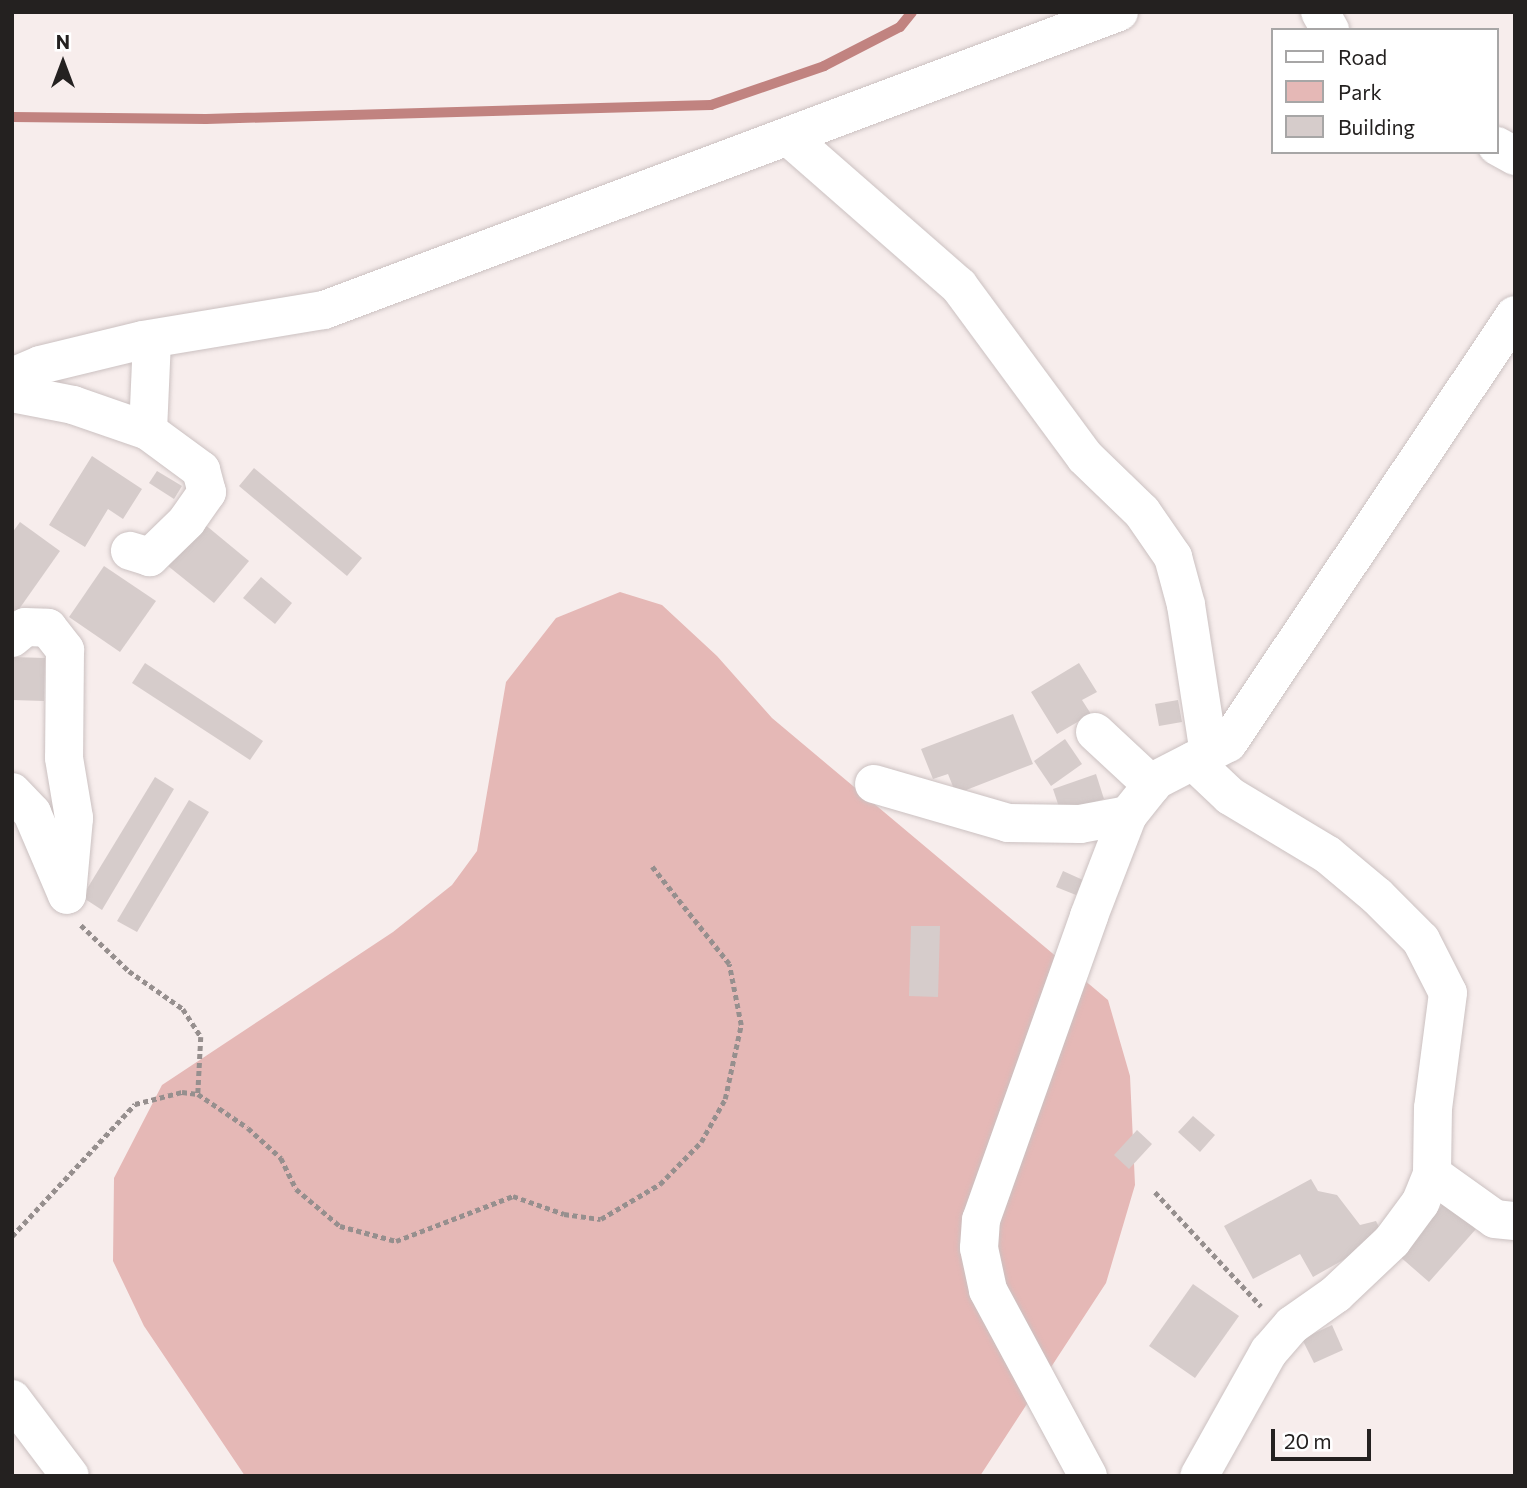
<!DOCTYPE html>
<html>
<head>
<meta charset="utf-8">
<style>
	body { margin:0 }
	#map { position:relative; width:1527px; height:1488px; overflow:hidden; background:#f7edec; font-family:Commissioner,sans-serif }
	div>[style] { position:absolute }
	.green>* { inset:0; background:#e5b8b6 }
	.stream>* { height:10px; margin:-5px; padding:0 5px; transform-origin:5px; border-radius:5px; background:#c18380 }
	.building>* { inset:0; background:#d6cccb }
	.path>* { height:4.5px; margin-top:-2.25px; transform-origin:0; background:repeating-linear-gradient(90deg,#968f8e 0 5px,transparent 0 8.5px) }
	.roads { filter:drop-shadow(0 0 2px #cbc1c1) drop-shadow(0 0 2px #cbc1c1) }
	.minor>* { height:38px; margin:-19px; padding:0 19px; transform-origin:19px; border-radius:19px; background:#fff }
	.major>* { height:38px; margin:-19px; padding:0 19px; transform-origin:19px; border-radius:19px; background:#fff }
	span { translate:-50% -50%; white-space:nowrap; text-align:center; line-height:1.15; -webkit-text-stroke:5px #fff; paint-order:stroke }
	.frame { position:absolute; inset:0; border:14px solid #242120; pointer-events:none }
	.legend { position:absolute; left:1271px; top:28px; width:228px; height:126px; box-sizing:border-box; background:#fff; border:2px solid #a7a6a6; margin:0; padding:9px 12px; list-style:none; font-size:21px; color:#242120 }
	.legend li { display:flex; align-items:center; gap:14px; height:35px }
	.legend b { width:35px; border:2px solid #a7a6a6 }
	.north { position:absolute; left:28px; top:28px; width:70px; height:70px; -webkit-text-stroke:5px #fff; paint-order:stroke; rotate:0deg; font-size:19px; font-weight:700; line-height:28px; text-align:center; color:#242120 }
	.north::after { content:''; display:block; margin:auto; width:24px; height:32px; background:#242120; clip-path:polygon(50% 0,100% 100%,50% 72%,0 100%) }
	.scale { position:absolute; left:1271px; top:1429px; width:100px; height:32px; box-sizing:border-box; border:4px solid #242120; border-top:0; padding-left:9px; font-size:21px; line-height:24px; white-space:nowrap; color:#242120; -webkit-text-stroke:5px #fff; paint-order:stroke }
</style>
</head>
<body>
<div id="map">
	<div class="green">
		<i style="clip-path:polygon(620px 592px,662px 605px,717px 656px,772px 718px,1108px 1000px,1130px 1076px,1135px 1185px,1106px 1283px,980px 1476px,245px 1476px,144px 1326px,113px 1261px,114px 1178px,162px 1085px,393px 932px,452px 885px,477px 851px,506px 682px,556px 618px)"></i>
	</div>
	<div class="stream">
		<i style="left:12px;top:117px;width:194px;rotate:0.6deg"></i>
		<i style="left:206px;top:119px;width:505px;rotate:-1.59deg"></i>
		<i style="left:711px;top:105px;width:120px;rotate:-19deg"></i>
		<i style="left:824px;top:66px;width:85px;rotate:-27.2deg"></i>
		<i style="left:900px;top:27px;width:19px;rotate:-51deg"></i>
	</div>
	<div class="building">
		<i style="clip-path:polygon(92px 456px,142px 489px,123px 519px,108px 509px,85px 547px,49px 525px)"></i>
		<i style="clip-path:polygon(254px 468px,362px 558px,347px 576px,239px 486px)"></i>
		<i style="clip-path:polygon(157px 471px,182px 486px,174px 499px,149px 483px)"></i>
		<i style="clip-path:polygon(20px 522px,60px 551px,17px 612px,12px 608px,12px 533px)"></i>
		<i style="clip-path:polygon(203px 523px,249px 561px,214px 603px,168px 566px)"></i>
		<i style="clip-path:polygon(104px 566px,156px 601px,120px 652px,69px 617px)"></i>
		<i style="clip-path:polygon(261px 577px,292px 603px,275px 624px,243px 598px)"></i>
		<i style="clip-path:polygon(12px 657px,45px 658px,44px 701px,12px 700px)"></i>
		<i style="clip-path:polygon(145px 663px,263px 741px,250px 760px,132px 683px)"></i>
		<i style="clip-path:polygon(1079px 663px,1097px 692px,1082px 700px,1091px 714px,1057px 734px,1031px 692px)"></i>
		<i style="clip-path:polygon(1178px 700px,1182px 722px,1159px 726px,1155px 704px)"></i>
		<i style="clip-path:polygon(1013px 714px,1033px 764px,956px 794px,948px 774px,933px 779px,921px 749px)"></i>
		<i style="clip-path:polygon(1065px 739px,1082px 764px,1051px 786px,1034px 761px)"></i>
		<i style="clip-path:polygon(1096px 774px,1104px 799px,1061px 813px,1053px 789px)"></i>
		<i style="clip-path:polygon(155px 777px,174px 789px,102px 910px,82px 897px)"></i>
		<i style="clip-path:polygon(189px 800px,209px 812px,137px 932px,117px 921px)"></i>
		<i style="clip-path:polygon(1063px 871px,1083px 880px,1076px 895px,1056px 887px)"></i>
		<i style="clip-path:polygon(911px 926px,940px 926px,938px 997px,909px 996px)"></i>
		<i style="clip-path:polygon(1193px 1116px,1215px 1135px,1200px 1152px,1178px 1132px)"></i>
		<i style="clip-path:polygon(1137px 1130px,1152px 1144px,1129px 1169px,1114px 1155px)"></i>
		<i style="clip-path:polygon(1311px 1179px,1318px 1191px,1337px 1195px,1360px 1225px,1376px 1221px,1384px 1237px,1313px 1277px,1300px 1254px,1253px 1279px,1224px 1226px)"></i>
		<i style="clip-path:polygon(1445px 1202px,1476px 1229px,1429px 1282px,1398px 1255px)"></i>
		<i style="clip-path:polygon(1193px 1284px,1239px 1316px,1195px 1378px,1149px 1346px)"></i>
		<i style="clip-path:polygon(1332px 1325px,1343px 1350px,1314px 1363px,1302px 1339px)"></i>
	</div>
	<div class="path">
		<i style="left:81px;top:925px;width:66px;rotate:43.8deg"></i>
		<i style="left:129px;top:971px;width:66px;rotate:35.1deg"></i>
		<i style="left:183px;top:1009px;width:33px;rotate:57deg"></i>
		<i style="left:201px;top:1037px;width:57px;rotate:93deg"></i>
		<i style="left:1155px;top:1192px;width:156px;rotate:47.1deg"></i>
		<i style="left:12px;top:1236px;width:180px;rotate:-47deg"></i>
		<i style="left:135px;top:1104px;width:49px;rotate:-14.3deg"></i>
		<i style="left:182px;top:1092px;width:16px;rotate:7deg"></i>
		<i style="left:198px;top:1094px;width:60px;rotate:34.2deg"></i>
		<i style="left:248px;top:1128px;width:45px;rotate:42.3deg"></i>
		<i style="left:281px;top:1158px;width:34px;rotate:64deg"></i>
		<i style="left:296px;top:1189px;width:57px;rotate:40.1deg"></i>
		<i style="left:340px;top:1226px;width:58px;rotate:15deg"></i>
		<i style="left:396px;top:1241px;width:125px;rotate:-21deg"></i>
		<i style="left:513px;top:1196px;width:54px;rotate:19.4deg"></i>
		<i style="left:564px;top:1214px;width:37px;rotate:8deg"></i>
		<i style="left:601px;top:1219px;width:69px;rotate:-30.7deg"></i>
		<i style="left:660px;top:1184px;width:59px;rotate:-45.7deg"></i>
		<i style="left:701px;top:1142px;width:49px;rotate:-60.8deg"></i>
		<i style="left:725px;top:1099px;width:76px;rotate:-77.8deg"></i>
		<i style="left:741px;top:1025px;width:62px;rotate:-101.1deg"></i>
		<i style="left:729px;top:964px;width:124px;rotate:-128.4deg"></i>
	</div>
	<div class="roads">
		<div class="minor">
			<i style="left:1320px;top:12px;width:21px;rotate:61deg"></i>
			<i style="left:791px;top:139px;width:223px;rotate:41.2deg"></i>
			<i style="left:959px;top:286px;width:212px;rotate:53.6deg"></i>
			<i style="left:1085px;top:457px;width:79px;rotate:44deg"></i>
			<i style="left:1142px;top:512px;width:55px;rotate:55.4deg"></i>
			<i style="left:1173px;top:557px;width:50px;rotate:74.8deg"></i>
			<i style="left:1186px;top:605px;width:150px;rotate:81.2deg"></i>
			<i style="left:1497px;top:146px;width:21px;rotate:29deg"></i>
			<i style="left:12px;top:377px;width:30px;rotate:-23deg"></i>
			<i style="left:40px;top:365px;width:106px;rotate:-13.6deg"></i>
			<i style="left:143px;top:340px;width:183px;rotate:-9.4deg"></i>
			<i style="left:324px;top:310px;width:849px;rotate:-20.55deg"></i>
			<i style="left:12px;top:393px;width:62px;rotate:11.1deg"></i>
			<i style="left:73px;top:405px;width:79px;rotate:19.1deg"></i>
			<i style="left:148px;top:431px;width:66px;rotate:36.3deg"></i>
			<i style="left:201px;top:470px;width:23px;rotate:75deg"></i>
			<i style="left:207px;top:492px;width:35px;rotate:125deg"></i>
			<i style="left:187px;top:521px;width:52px;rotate:135.8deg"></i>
			<i style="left:150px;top:557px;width:21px;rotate:-163deg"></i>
			<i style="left:148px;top:431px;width:92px;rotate:-87.5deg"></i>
			<i style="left:12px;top:638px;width:17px;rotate:-40deg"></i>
			<i style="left:25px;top:627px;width:23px;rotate:2deg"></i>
			<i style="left:48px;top:628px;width:28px;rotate:52deg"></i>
			<i style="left:65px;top:650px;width:108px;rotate:90.5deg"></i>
			<i style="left:64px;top:758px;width:61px;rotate:80.5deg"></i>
			<i style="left:74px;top:818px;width:77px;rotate:95.2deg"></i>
			<i style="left:1095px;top:732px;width:78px;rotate:42.9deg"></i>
			<i style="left:1193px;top:761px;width:51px;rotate:43.4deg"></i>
			<i style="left:1230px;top:796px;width:114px;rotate:31deg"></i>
			<i style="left:1328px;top:855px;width:64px;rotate:39.9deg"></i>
			<i style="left:1377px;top:896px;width:62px;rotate:45deg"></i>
			<i style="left:1421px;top:940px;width:59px;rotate:63deg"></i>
			<i style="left:1448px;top:993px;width:116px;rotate:97.4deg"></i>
			<i style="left:1433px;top:1108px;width:66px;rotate:90.9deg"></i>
			<i style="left:1432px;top:1174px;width:31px;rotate:112deg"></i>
			<i style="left:1420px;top:1203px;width:47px;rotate:126.4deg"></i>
			<i style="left:1392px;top:1241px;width:77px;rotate:136.6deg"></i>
			<i style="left:1336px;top:1294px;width:54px;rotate:144.8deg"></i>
			<i style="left:1292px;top:1325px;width:35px;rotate:131deg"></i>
			<i style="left:1269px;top:1351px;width:143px;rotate:119.2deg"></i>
			<i style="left:874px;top:784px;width:140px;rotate:16.2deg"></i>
			<i style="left:1008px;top:823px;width:72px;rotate:0.8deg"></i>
			<i style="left:1080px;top:824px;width:49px;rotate:-10.6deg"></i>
			<i style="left:12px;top:792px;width:29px;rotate:46deg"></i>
			<i style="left:32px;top:813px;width:89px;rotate:66.9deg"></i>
			<i style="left:1432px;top:1174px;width:77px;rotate:35.5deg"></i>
			<i style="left:1495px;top:1219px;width:20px;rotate:6deg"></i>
			<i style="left:1088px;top:1476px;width:211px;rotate:-118.3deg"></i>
			<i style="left:988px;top:1290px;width:43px;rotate:-102.1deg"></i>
			<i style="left:979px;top:1248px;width:28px;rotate:-86deg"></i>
			<i style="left:981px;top:1220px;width:323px;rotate:-70.4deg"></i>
			<i style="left:1089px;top:916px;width:108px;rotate:-68.9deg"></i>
			<i style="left:1128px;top:815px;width:45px;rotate:-51.3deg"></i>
			<i style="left:1156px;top:780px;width:81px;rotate:-27.2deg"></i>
			<i style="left:1228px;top:743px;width:515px;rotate:-56.16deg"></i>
		</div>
		<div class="major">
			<i style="left:12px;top:1399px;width:96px;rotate:53deg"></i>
		</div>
	</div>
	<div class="frame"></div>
	<ul class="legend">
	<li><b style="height:9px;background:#fff"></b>Road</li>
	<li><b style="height:19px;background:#e5b8b6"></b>Park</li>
	<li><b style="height:19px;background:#d6cccb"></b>Building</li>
	</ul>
	<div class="north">N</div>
	<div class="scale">20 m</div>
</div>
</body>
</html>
